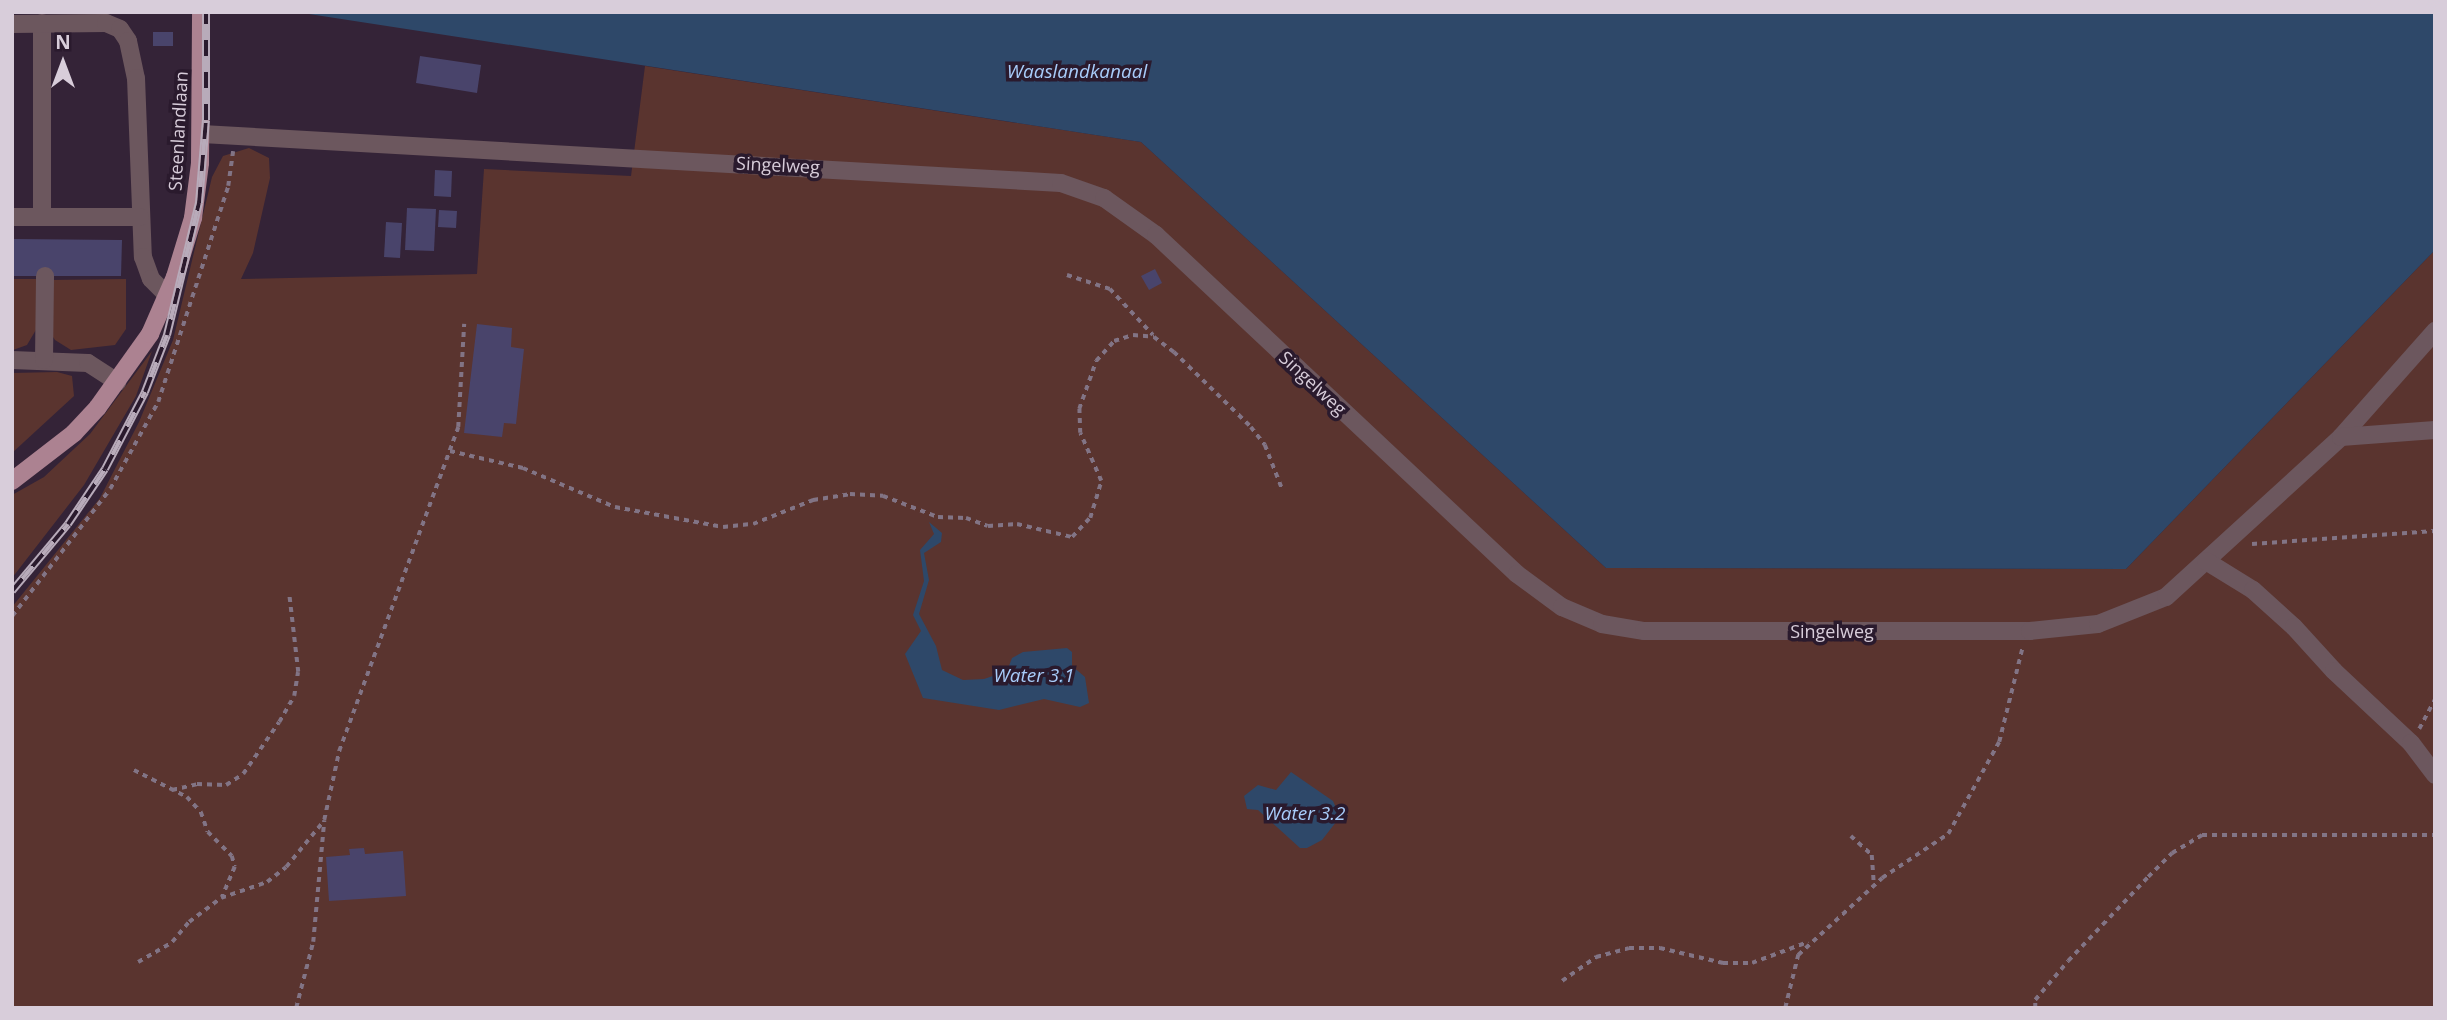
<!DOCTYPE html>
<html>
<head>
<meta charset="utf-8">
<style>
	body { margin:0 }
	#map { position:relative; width:2447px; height:1020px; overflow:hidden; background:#342337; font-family:"Open Sans",sans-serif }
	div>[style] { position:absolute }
	.green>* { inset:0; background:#5a342f }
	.water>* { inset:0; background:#2e4869 }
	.building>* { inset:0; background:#49446b }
	.path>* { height:3.5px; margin-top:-1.75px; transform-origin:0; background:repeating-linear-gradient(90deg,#827485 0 5px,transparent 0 10px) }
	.minor>* { height:18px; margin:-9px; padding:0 9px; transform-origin:9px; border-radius:9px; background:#6c575e }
	.major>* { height:18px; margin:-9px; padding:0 9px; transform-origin:9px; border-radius:9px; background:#ac8291 }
	.rail>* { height:8px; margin-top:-4px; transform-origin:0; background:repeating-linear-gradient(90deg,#2a1a2d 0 16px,#b8abba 0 32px); box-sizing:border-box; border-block:2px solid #b8abba }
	span { translate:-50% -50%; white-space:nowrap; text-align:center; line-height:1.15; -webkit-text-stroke:7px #2a1a2d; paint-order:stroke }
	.street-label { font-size:18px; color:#d8cdda }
	.water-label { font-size:19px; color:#a8ccfa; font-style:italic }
	.frame { position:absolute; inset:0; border:14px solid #d8cdda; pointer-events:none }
	.north { position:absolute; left:28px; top:28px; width:70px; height:70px; -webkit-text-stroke:5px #2a1a2d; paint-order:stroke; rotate:0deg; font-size:19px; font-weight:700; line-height:28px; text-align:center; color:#d8cdda }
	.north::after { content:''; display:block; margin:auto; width:24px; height:32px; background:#d8cdda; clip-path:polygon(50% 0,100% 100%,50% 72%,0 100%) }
</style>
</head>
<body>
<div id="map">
	<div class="green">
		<i style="clip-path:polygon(645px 66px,1141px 142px,1606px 568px,2126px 569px,2435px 250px,2435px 1008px,12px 1008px,12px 607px,100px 498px,139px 422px,173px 340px,212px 177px,223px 156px,249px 148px,269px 158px,270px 178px,253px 253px,241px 279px,477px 274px,484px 169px,631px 176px)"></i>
		<i style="clip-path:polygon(12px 279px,37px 279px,37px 328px,27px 345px,13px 350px)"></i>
		<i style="clip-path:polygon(126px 279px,126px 329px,115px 345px,71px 350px,55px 340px,51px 334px,49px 280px)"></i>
		<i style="clip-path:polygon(152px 351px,136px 396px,84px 485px,12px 578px,12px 495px,44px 477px,90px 434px)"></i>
		<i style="clip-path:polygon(57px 372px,72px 376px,74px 396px,12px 453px,12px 373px)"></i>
	</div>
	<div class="water">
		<i style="clip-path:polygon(296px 12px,2435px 12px,2435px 250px,2126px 569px,1606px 568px,1141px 142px)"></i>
		<i style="clip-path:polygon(929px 522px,942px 533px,941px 542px,924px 553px,929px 580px,919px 614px,936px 646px,942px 670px,963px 680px,984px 679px,1007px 671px,1012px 658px,1023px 652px,1067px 648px,1072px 652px,1072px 666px,1085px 677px,1089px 703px,1080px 707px,1044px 699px,999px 710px,923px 698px,905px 654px,921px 631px,913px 615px,924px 581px,920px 550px,934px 534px)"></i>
		<i style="clip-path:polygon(1291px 772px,1333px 801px,1340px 817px,1322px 840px,1307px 848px,1300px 848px,1258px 810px,1247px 809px,1244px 796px,1258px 785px,1276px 790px)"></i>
	</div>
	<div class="building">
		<i style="clip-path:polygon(153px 32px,173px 32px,173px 46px,153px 46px)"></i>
		<i style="clip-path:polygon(420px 56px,481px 65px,477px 93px,416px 83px)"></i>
		<i style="clip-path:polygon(435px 170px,452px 171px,451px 197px,434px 196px)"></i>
		<i style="clip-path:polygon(407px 208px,436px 209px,434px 251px,405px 250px)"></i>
		<i style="clip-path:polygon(439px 210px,457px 211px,456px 228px,438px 227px)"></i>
		<i style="clip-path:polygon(386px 222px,402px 223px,400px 258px,384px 257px)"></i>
		<i style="clip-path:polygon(12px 239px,122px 240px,121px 276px,12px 276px)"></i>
		<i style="clip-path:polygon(1155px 269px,1162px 283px,1149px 290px,1141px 276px)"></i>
		<i style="clip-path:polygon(477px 324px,512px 328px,511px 347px,524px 349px,516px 424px,504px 423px,502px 437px,464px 433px)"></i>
		<i style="clip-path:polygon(364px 848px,365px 854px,403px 851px,406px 896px,329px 901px,326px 857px,350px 855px,349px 849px)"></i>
	</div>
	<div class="path">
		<i style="left:1067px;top:275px;width:45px;rotate:18deg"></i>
		<i style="left:1110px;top:289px;width:63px;rotate:46.9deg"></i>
		<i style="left:450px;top:451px;width:75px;rotate:13.1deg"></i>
		<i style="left:523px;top:468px;width:100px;rotate:23deg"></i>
		<i style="left:615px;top:507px;width:110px;rotate:10.5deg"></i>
		<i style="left:723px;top:527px;width:30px;rotate:-6deg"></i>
		<i style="left:753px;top:524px;width:65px;rotate:-21.8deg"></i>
		<i style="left:813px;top:500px;width:37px;rotate:-9deg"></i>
		<i style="left:850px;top:494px;width:33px;rotate:3deg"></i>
		<i style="left:883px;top:496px;width:59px;rotate:20.9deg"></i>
		<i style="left:938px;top:517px;width:28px;rotate:2deg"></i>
		<i style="left:966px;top:518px;width:23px;rotate:20deg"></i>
		<i style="left:988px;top:526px;width:29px;rotate:-4deg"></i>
		<i style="left:1017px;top:524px;width:57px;rotate:13.3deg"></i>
		<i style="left:1072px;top:537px;width:26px;rotate:-47deg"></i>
		<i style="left:1090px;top:518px;width:39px;rotate:-73deg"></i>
		<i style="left:1101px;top:481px;width:52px;rotate:-113.6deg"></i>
		<i style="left:1080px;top:433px;width:24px;rotate:-92deg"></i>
		<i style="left:1079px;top:409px;width:51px;rotate:-70.5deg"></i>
		<i style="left:1096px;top:361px;width:27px;rotate:-48deg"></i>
		<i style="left:1114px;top:341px;width:20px;rotate:-18deg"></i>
		<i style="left:1133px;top:335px;width:21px;rotate:5deg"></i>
		<i style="left:1154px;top:337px;width:25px;rotate:37deg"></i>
		<i style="left:1174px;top:352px;width:107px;rotate:44.2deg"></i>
		<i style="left:1251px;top:427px;width:23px;rotate:52deg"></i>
		<i style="left:1265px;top:445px;width:49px;rotate:68.6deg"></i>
		<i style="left:2252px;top:544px;width:183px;rotate:-4.1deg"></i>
		<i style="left:12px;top:616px;width:160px;rotate:-52.3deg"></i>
		<i style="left:110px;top:489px;width:99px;rotate:-61.1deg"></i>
		<i style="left:158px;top:402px;width:227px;rotate:-72deg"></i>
		<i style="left:228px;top:186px;width:35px;rotate:-82deg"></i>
		<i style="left:2419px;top:729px;width:34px;rotate:-62deg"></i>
		<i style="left:134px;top:770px;width:59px;rotate:27deg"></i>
		<i style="left:187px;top:797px;width:21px;rotate:47deg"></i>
		<i style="left:201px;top:812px;width:21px;rotate:71deg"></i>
		<i style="left:208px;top:832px;width:34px;rotate:45deg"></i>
		<i style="left:232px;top:856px;width:11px;rotate:75deg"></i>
		<i style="left:235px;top:867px;width:33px;rotate:113deg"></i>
		<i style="left:172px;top:790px;width:26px;rotate:-13deg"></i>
		<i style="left:197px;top:784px;width:29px;rotate:2deg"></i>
		<i style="left:226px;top:785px;width:20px;rotate:-33deg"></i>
		<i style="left:243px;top:774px;width:63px;rotate:-55.3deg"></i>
		<i style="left:279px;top:722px;width:30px;rotate:-60deg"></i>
		<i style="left:294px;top:696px;width:24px;rotate:-81deg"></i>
		<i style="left:298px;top:672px;width:79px;rotate:-96.6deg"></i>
		<i style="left:1851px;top:836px;width:28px;rotate:42deg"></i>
		<i style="left:1872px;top:855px;width:28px;rotate:86deg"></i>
		<i style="left:138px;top:962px;width:39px;rotate:-30deg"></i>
		<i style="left:172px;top:942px;width:26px;rotate:-50deg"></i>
		<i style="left:189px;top:922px;width:40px;rotate:-37deg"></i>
		<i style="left:221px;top:898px;width:49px;rotate:-19.2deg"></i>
		<i style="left:267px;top:882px;width:24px;rotate:-38deg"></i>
		<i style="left:286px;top:867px;width:58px;rotate:-50.6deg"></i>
		<i style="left:1562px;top:981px;width:42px;rotate:-35.2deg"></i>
		<i style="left:1596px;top:957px;width:34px;rotate:-15deg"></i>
		<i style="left:1629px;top:948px;width:31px"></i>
		<i style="left:1660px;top:948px;width:65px;rotate:13.4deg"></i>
		<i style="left:1723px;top:963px;width:29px"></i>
		<i style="left:1752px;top:963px;width:60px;rotate:-20.6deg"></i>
		<i style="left:296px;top:1008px;width:68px;rotate:-75.6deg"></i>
		<i style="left:313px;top:942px;width:122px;rotate:-84.8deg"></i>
		<i style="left:324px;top:820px;width:71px;rotate:-77.7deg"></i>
		<i style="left:339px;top:751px;width:345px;rotate:-69.8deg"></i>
		<i style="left:458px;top:427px;width:103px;rotate:-86.7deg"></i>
		<i style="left:1785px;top:1008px;width:55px;rotate:-76.2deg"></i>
		<i style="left:1798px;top:955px;width:114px;rotate:-42.5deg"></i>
		<i style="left:1882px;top:878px;width:79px;rotate:-33.7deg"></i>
		<i style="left:1948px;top:834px;width:105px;rotate:-61deg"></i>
		<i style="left:1999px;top:742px;width:96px;rotate:-76.1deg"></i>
		<i style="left:2035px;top:1008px;width:8px;rotate:-90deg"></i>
		<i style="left:2035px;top:1000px;width:51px;rotate:-49.8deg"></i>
		<i style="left:2068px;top:961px;width:116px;rotate:-46.4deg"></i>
		<i style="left:2148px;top:877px;width:34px;rotate:-45deg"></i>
		<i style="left:2172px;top:853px;width:35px;rotate:-31deg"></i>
		<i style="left:2202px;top:835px;width:233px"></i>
	</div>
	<div class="minor">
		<i style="left:42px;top:23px;width:194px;rotate:90deg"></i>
		<i style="left:12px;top:24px;width:94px;rotate:-0.6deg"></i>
		<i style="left:106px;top:23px;width:15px;rotate:23deg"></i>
		<i style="left:120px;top:29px;width:14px;rotate:56deg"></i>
		<i style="left:128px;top:41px;width:38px;rotate:78deg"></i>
		<i style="left:136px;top:78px;width:179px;rotate:87.8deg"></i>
		<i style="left:143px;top:257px;width:23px;rotate:70deg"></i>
		<i style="left:151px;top:279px;width:24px;rotate:45deg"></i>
		<i style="left:202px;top:134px;width:860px;rotate:3.26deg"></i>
		<i style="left:1061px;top:183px;width:46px;rotate:19.2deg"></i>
		<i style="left:1104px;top:198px;width:64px;rotate:35.4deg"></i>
		<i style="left:1156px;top:235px;width:495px;rotate:43.2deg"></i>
		<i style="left:1517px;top:574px;width:56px;rotate:36.3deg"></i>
		<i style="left:1562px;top:607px;width:43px;rotate:23deg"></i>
		<i style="left:1602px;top:624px;width:43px;rotate:9.5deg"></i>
		<i style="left:1644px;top:631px;width:386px"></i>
		<i style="left:2030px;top:631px;width:68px;rotate:-5.9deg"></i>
		<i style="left:2098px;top:624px;width:73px;rotate:-21.7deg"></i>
		<i style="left:2166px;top:597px;width:237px;rotate:-42.4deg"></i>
		<i style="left:2341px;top:437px;width:142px;rotate:-48.4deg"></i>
		<i style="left:12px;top:217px;width:128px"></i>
		<i style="left:12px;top:360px;width:76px;rotate:2.3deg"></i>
		<i style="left:88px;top:363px;width:35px;rotate:33deg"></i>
		<i style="left:44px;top:360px;width:84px;rotate:-89.3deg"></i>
		<i style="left:2341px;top:437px;width:94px;rotate:-4.3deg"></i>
		<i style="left:2206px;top:561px;width:55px;rotate:31.7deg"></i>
		<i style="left:2253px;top:590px;width:55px;rotate:42.1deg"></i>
		<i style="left:2294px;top:627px;width:59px;rotate:47.7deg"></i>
		<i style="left:2334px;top:671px;width:105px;rotate:43.1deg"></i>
		<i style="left:2411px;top:743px;width:40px;rotate:53deg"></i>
	</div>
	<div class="major">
		<i style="left:12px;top:481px;width:78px;rotate:-37.7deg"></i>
		<i style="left:74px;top:433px;width:35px;rotate:-47deg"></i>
		<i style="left:98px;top:407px;width:90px;rotate:-54.5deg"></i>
		<i style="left:150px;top:334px;width:62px;rotate:-66.3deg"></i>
		<i style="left:175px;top:277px;width:62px;rotate:-73deg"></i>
		<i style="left:193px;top:218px;width:55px;rotate:-82.7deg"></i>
		<i style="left:200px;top:163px;width:151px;rotate:-89.6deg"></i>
	</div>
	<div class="rail">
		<i style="left:12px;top:591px;width:87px;rotate:-50.1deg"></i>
		<i style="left:68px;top:524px;width:66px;rotate:-56.1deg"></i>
		<i style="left:105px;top:469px;width:87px;rotate:-62.5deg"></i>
		<i style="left:145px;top:392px;width:61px;rotate:-68.9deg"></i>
		<i style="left:167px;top:335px;width:136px;rotate:-76.4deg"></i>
		<i style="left:199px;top:203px;width:83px;rotate:-85.2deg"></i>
		<i style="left:206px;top:120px;width:108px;rotate:-90deg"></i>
	</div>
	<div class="street-label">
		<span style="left:178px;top:131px;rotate:-87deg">Steenlandlaan</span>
		<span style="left:778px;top:165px;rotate:3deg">Singelweg</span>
		<span style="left:1313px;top:383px;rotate:43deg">Singelweg</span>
		<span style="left:1832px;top:631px">Singelweg</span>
	</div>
	<div class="water-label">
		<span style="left:1077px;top:72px">Waaslandkanaal</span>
		<span style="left:1034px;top:676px">Water 3.1</span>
		<span style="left:1305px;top:814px">Water 3.2</span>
	</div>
	<div class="frame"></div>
	<div class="north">N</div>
</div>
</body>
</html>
